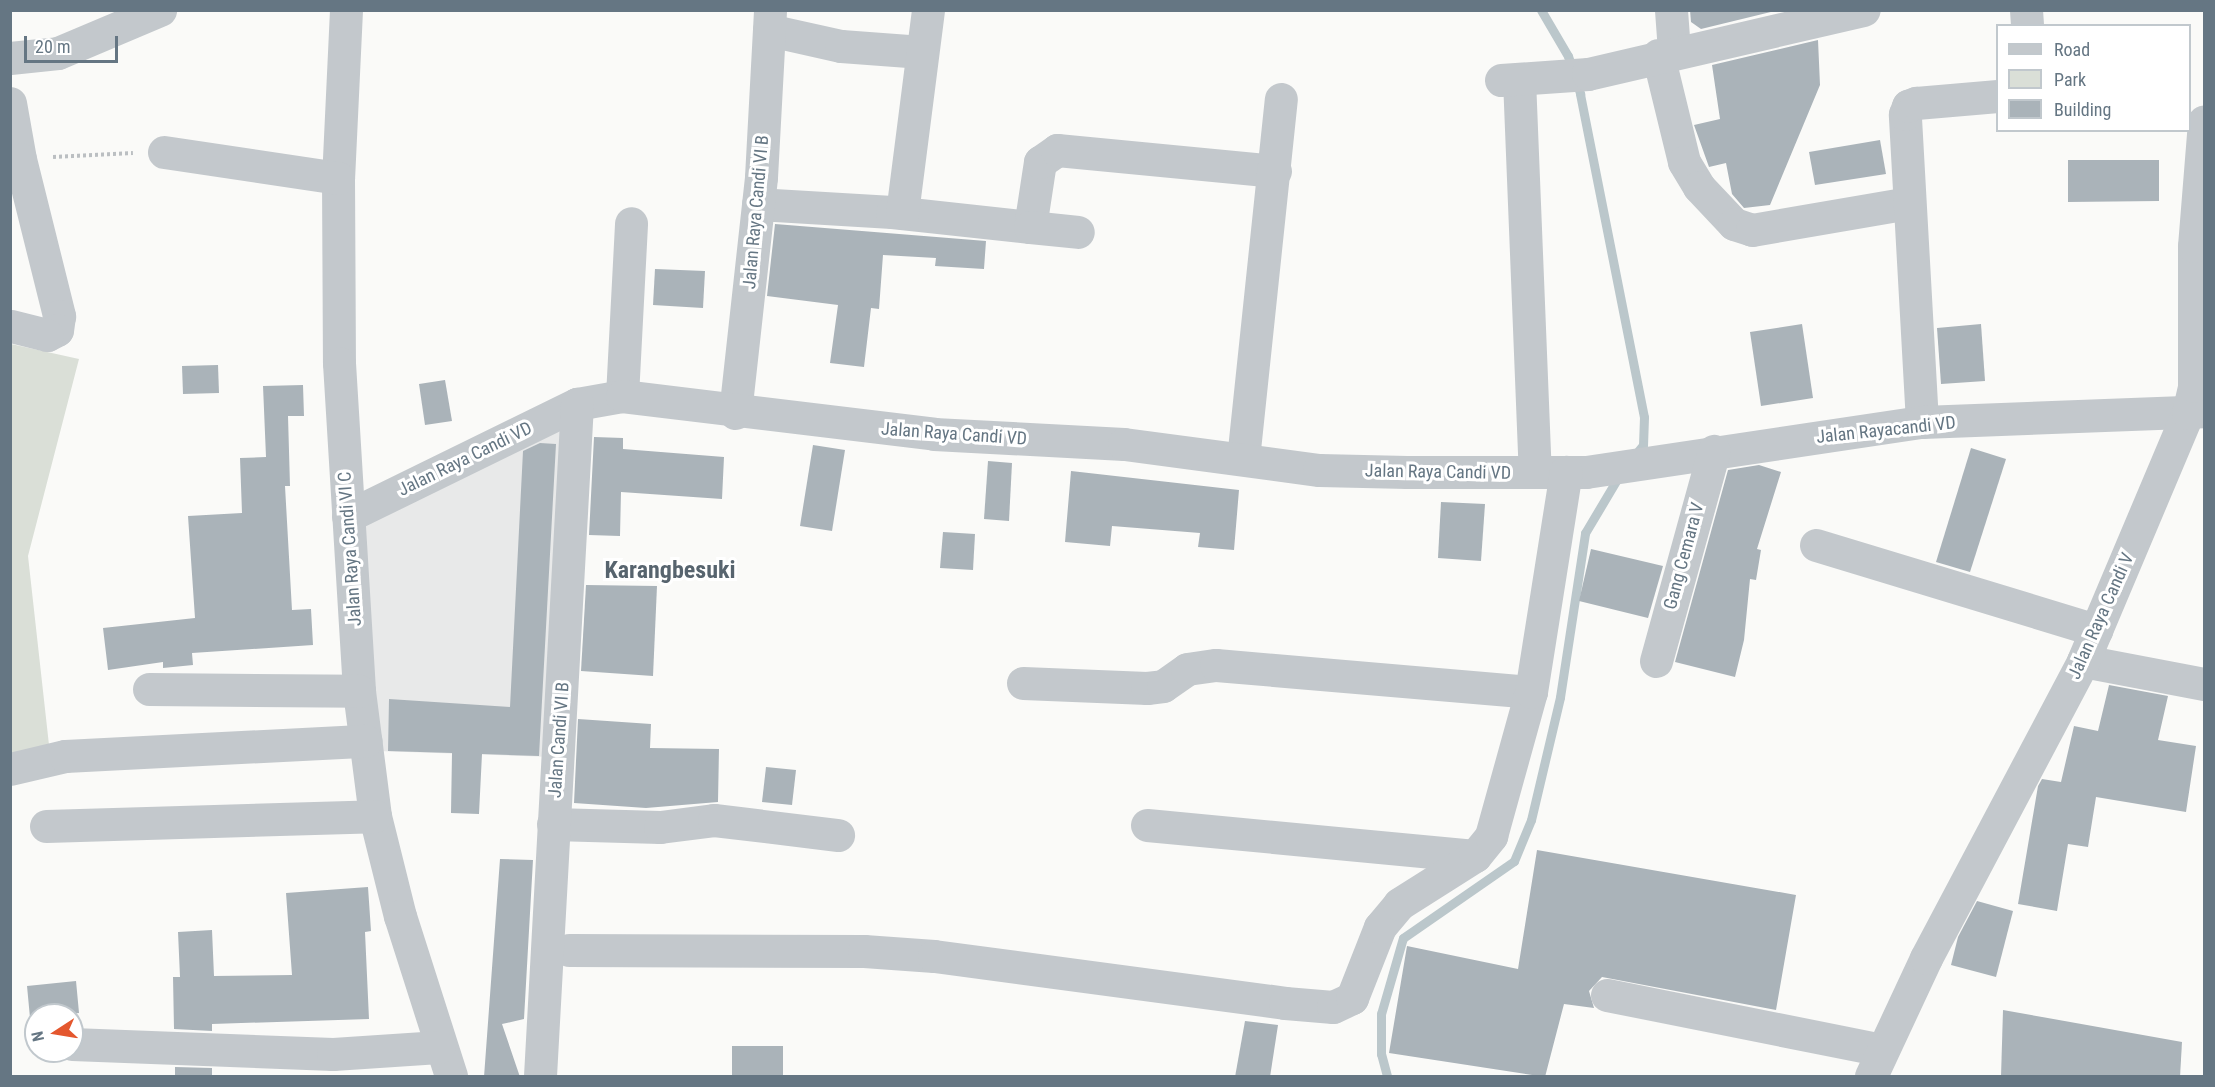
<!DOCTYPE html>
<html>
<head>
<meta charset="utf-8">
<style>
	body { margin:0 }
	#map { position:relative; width:2215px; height:1087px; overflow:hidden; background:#fafaf8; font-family:"Roboto Condensed",sans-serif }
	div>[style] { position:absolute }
	.built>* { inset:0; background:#e8e9e9 }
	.green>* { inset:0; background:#dadfd7 }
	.stream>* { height:9px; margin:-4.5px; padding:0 4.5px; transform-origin:4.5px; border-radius:4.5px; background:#bbc7cb }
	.building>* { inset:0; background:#aab3b9 }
	.path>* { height:4px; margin-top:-2px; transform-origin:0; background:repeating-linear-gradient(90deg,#bbbfc2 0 3px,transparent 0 6px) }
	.minor>* { height:33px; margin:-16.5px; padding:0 16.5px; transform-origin:16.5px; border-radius:16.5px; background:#c3c8cc }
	span { translate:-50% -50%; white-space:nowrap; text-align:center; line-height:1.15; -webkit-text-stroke:6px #fff; paint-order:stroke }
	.street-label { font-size:18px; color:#657683 }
	.district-label { font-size:24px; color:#57646e; font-weight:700 }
	.frame { position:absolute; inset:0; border:12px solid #657683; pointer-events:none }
	.legend { position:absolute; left:1996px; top:24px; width:195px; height:108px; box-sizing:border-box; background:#fff; border:2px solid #c1c8cd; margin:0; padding:8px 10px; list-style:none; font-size:18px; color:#657683 }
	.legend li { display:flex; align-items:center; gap:12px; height:30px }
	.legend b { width:30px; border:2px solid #c1c8cd }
	.north { position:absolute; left:24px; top:1003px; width:60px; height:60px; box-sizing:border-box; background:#fff; border:2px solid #c1c8cd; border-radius:50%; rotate:258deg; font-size:16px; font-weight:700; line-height:24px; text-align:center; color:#657683 }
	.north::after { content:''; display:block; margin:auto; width:21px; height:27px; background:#e4572e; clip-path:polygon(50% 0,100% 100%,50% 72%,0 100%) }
	.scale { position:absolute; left:24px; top:36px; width:94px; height:27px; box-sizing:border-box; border:3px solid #657683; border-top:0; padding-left:8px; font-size:18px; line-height:21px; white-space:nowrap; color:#657683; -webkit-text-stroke:4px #fff; paint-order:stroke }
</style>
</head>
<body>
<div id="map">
	<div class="built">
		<i style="clip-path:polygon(564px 426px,552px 757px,377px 751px,364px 525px)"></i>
	</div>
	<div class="green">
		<i style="clip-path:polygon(11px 344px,79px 359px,28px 556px,50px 754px,11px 762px)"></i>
	</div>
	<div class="stream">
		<i style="left:1541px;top:10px;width:53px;rotate:59.6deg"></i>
		<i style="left:1568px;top:56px;width:40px;rotate:72deg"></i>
		<i style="left:1580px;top:94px;width:329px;rotate:78.8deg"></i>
		<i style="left:1644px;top:417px;width:28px;rotate:92deg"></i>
		<i style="left:1643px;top:445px;width:13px;rotate:129deg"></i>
		<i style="left:1387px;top:1076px;width:23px;rotate:-105deg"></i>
		<i style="left:1381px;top:1054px;width:40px;rotate:-90deg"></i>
		<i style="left:1381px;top:1014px;width:79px;rotate:-73.9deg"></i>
		<i style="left:1403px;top:938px;width:135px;rotate:-34.7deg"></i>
		<i style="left:1514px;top:861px;width:44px;rotate:-67.5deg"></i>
		<i style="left:1531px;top:820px;width:126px;rotate:-76.7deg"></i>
		<i style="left:1560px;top:697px;width:166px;rotate:-81.3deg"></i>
		<i style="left:1585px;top:533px;width:66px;rotate:-59.2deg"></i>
	</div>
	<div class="building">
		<i style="clip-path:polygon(1690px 10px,1779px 10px,1701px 29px,1691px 22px)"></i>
		<i style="clip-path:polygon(1818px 40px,1820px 85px,1770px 205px,1744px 208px,1732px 194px,1726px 163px,1709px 167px,1694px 125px,1720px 119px,1712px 65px)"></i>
		<i style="clip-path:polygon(1880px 140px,1886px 174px,1815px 185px,1809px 152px)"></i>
		<i style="clip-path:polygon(2068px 160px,2159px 160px,2159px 201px,2068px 202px)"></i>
		<i style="clip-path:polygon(775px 224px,986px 241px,984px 269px,935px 266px,936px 258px,883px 255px,879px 309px,871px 308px,864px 367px,830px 363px,838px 305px,767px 296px)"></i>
		<i style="clip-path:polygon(655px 269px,705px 271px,703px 308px,653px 305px)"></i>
		<i style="clip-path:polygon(1802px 324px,1813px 398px,1761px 406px,1750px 332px)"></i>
		<i style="clip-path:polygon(1981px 324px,1985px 381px,1941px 384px,1937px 328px)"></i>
		<i style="clip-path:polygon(218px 365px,219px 393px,183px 394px,182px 366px)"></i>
		<i style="clip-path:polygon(445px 380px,452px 421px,425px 425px,419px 384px)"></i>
		<i style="clip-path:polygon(303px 385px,304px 416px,288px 416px,290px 486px,285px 486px,292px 610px,311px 609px,313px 645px,192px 653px,193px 665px,163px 668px,163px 662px,108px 670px,103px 628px,195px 618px,188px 516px,242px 513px,240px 458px,266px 457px,263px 386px)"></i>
		<i style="clip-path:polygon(594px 437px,623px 438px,623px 449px,724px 457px,722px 499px,621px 492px,620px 536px,589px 535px)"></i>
		<i style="clip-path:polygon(540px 443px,556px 444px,539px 756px,482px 754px,479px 814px,451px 813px,452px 753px,388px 751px,389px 699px,510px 707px,523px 451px)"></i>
		<i style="clip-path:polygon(813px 445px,845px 450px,832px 531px,800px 526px)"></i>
		<i style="clip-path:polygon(1971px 448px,2006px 459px,1970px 572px,1936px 562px)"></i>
		<i style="clip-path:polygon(988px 461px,1012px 463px,1009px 521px,984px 519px)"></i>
		<i style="clip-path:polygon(1759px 465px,1781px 472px,1757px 549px,1761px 550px,1756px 580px,1750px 579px,1744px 640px,1735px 677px,1675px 662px,1728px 470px)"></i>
		<i style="clip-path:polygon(1071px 471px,1239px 490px,1234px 550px,1198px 547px,1200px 533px,1112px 526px,1110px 546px,1065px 542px)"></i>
		<i style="clip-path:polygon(1441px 502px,1485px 504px,1481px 561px,1438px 558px)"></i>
		<i style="clip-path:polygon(943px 532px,975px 534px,973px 570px,940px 568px)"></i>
		<i style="clip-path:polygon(1591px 549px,1663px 566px,1648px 618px,1579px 601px)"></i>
		<i style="clip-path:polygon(586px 585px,657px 586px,653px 676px,581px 671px)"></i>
		<i style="clip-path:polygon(2109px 685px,2168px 696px,2158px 740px,2196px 746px,2186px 812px,2096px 797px,2088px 847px,2068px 844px,2057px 911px,2018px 904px,2038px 786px,2042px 779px,2061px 782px,2074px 726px,2098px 731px)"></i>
		<i style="clip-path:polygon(578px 719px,651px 724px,650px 748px,719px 749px,718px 802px,646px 808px,574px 803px)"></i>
		<i style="clip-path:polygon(766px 767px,796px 770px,792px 805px,762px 802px)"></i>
		<i style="clip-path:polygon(1537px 850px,1796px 895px,1776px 1010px,1602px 977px,1589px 991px,1594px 1008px,1564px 1004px,1545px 1077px,1389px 1053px,1407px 946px,1518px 969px)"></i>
		<i style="clip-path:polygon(500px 859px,533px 860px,524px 1019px,502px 1024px,520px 1077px,484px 1077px)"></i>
		<i style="clip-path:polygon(368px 887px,371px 931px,365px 932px,369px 1019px,212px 1024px,212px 1031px,174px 1029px,173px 977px,180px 977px,178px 932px,212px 930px,214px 976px,292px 975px,286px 893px)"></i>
		<i style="clip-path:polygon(1977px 901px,2013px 911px,1996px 977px,1951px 965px,1958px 937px)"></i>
		<i style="clip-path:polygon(76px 981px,79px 1013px,30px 1018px,27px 986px)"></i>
		<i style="clip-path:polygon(2003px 1010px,2182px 1042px,2180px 1077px,2001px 1077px)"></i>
		<i style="clip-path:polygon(1245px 1021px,1278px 1025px,1270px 1077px,1235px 1077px)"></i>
		<i style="clip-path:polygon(732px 1046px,783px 1046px,783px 1077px,732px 1077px)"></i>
		<i style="clip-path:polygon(175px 1067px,212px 1068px,212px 1077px,175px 1077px)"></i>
	</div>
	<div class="path">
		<i style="left:53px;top:157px;width:80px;rotate:-2.9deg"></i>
	</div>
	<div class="minor">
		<i style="left:346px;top:10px;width:168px;rotate:92.7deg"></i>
		<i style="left:338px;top:178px;width:185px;rotate:89.7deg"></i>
		<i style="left:339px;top:363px;width:329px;rotate:86.5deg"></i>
		<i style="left:359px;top:691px;width:126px;rotate:82.7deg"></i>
		<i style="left:375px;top:816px;width:103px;rotate:76deg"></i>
		<i style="left:400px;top:916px;width:168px;rotate:72.3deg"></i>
		<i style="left:1671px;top:10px;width:41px;rotate:85.8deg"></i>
		<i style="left:2026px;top:10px;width:16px;rotate:86deg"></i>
		<i style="left:769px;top:30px;width:74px;rotate:12.5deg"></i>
		<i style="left:841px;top:46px;width:81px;rotate:4.2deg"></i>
		<i style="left:1658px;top:55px;width:110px;rotate:76.3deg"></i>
		<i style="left:1684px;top:162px;width:29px;rotate:59deg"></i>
		<i style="left:1699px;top:187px;width:51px;rotate:46.6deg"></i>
		<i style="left:1734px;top:224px;width:19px;rotate:18deg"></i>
		<i style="left:1752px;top:230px;width:159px;rotate:-9.8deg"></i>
		<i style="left:10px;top:58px;width:48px;rotate:-5.9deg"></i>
		<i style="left:58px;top:53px;width:111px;rotate:-22.9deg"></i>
		<i style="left:1519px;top:79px;width:393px;rotate:87.7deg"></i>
		<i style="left:1501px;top:80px;width:87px;rotate:-3.9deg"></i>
		<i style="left:1588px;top:74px;width:283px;rotate:-13.1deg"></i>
		<i style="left:10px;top:103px;width:57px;rotate:79.9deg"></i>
		<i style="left:20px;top:159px;width:162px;rotate:76deg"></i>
		<i style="left:59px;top:316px;width:14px;rotate:98deg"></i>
		<i style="left:57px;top:330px;width:11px;rotate:153deg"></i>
		<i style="left:47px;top:335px;width:38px;rotate:-166deg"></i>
		<i style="left:164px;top:152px;width:176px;rotate:8.5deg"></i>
		<i style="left:758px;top:204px;width:134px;rotate:3.4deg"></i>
		<i style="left:892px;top:212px;width:139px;rotate:6.2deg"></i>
		<i style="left:1030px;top:227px;width:66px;rotate:-81.3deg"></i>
		<i style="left:1040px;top:162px;width:21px;rotate:-35deg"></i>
		<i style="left:1057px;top:150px;width:219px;rotate:5.5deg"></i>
		<i style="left:902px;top:213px;width:205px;rotate:-82.7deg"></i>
		<i style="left:1030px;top:227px;width:48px;rotate:5.9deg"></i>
		<i style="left:622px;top:396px;width:173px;rotate:-87deg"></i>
		<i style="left:735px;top:413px;width:237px;rotate:-83.7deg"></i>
		<i style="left:761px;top:177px;width:167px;rotate:-86.9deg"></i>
		<i style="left:1922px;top:422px;width:308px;rotate:-93.2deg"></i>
		<i style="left:1905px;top:114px;width:9px;rotate:-69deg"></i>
		<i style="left:1908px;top:106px;width:9px;rotate:-21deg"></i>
		<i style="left:1916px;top:103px;width:82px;rotate:-4.9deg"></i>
		<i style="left:1243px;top:459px;width:362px;rotate:-84deg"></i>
		<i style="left:348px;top:516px;width:255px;rotate:-26.1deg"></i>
		<i style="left:577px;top:404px;width:46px;rotate:-10.1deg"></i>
		<i style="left:622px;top:396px;width:314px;rotate:6.9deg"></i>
		<i style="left:934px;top:434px;width:190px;rotate:3deg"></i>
		<i style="left:1124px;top:444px;width:197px;rotate:7.6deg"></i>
		<i style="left:1319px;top:470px;width:88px;rotate:1.3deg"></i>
		<i style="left:1407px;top:472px;width:179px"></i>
		<i style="left:1586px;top:472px;width:340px;rotate:-8.5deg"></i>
		<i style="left:1922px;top:422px;width:282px;rotate:-2.2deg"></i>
		<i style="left:1816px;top:545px;width:293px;rotate:16.9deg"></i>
		<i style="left:1656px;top:661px;width:218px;rotate:-74.6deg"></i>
		<i style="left:2083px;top:661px;width:123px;rotate:10.8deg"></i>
		<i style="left:1023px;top:683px;width:124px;rotate:2.3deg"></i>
		<i style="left:1147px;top:688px;width:16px;rotate:-7deg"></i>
		<i style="left:1163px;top:686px;width:29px;rotate:-35deg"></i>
		<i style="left:1187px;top:669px;width:29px;rotate:-8deg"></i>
		<i style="left:1216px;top:665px;width:316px;rotate:4.9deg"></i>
		<i style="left:149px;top:689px;width:210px;rotate:0.5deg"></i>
		<i style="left:10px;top:769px;width:57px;rotate:-13.3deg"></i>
		<i style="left:65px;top:756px;width:301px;rotate:-2.9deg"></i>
		<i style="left:553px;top:824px;width:107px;rotate:1.6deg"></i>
		<i style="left:660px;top:827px;width:54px;rotate:-7.4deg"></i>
		<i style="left:714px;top:820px;width:125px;rotate:6.9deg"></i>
		<i style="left:1147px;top:825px;width:329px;rotate:5.4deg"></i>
		<i style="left:46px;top:826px;width:329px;rotate:-1.7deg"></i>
		<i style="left:569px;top:950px;width:295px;rotate:0.2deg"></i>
		<i style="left:864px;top:951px;width:70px;rotate:4.1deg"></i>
		<i style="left:934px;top:956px;width:354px;rotate:7.6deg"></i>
		<i style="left:1285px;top:1003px;width:48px;rotate:4.8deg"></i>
		<i style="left:1333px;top:1007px;width:21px;rotate:-25deg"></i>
		<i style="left:1352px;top:998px;width:76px;rotate:-68.5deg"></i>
		<i style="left:1380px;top:927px;width:30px;rotate:-50deg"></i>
		<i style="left:1399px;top:904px;width:90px;rotate:-32.3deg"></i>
		<i style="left:1475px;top:856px;width:26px;rotate:-51deg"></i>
		<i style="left:1491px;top:836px;width:149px;rotate:-74.5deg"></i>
		<i style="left:1531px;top:692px;width:223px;rotate:-81deg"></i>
		<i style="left:1607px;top:995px;width:280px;rotate:11.3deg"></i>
		<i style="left:72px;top:1044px;width:261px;rotate:2.2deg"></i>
		<i style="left:333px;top:1054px;width:106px;rotate:-3.8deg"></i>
		<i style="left:540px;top:1076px;width:673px;rotate:-86.85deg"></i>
		<i style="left:1871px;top:1076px;width:130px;rotate:-65deg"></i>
		<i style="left:1926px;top:958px;width:336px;rotate:-62.1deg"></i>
		<i style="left:2083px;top:661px;width:269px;rotate:-67.1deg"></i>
		<i style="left:2188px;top:413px;width:28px;rotate:-77deg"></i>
		<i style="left:2194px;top:386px;width:140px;rotate:-90deg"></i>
		<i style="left:2194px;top:246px;width:125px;rotate:-85.4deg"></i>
	</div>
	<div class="street-label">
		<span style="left:756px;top:212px;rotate:-85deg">Jalan Raya Candi VI B</span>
		<span style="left:1886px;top:430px;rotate:-6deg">Jalan Rayacandi VD</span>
		<span style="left:954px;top:434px;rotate:4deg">Jalan Raya Candi VD</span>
		<span style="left:465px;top:459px;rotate:-26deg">Jalan Raya Candi VD</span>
		<span style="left:1438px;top:472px;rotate:1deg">Jalan Raya Candi VD</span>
		<span style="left:350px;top:549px;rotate:-94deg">Jalan Raya Candi VI C</span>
		<span style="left:1684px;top:556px;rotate:-75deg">Gang Cemara V</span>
		<span style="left:2101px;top:616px;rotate:-66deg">Jalan Raya Candi V</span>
		<span style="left:559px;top:740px;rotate:-86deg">Jalan Candi VI B</span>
	</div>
	<div class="district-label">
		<span style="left:670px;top:571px">Karangbesuki</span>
	</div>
	<div class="frame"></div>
	<ul class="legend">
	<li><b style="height:8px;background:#c3c8cc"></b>Road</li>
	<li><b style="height:16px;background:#dadfd7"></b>Park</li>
	<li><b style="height:16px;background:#aab3b9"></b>Building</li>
	</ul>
	<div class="north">N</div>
	<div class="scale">20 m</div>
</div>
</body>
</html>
